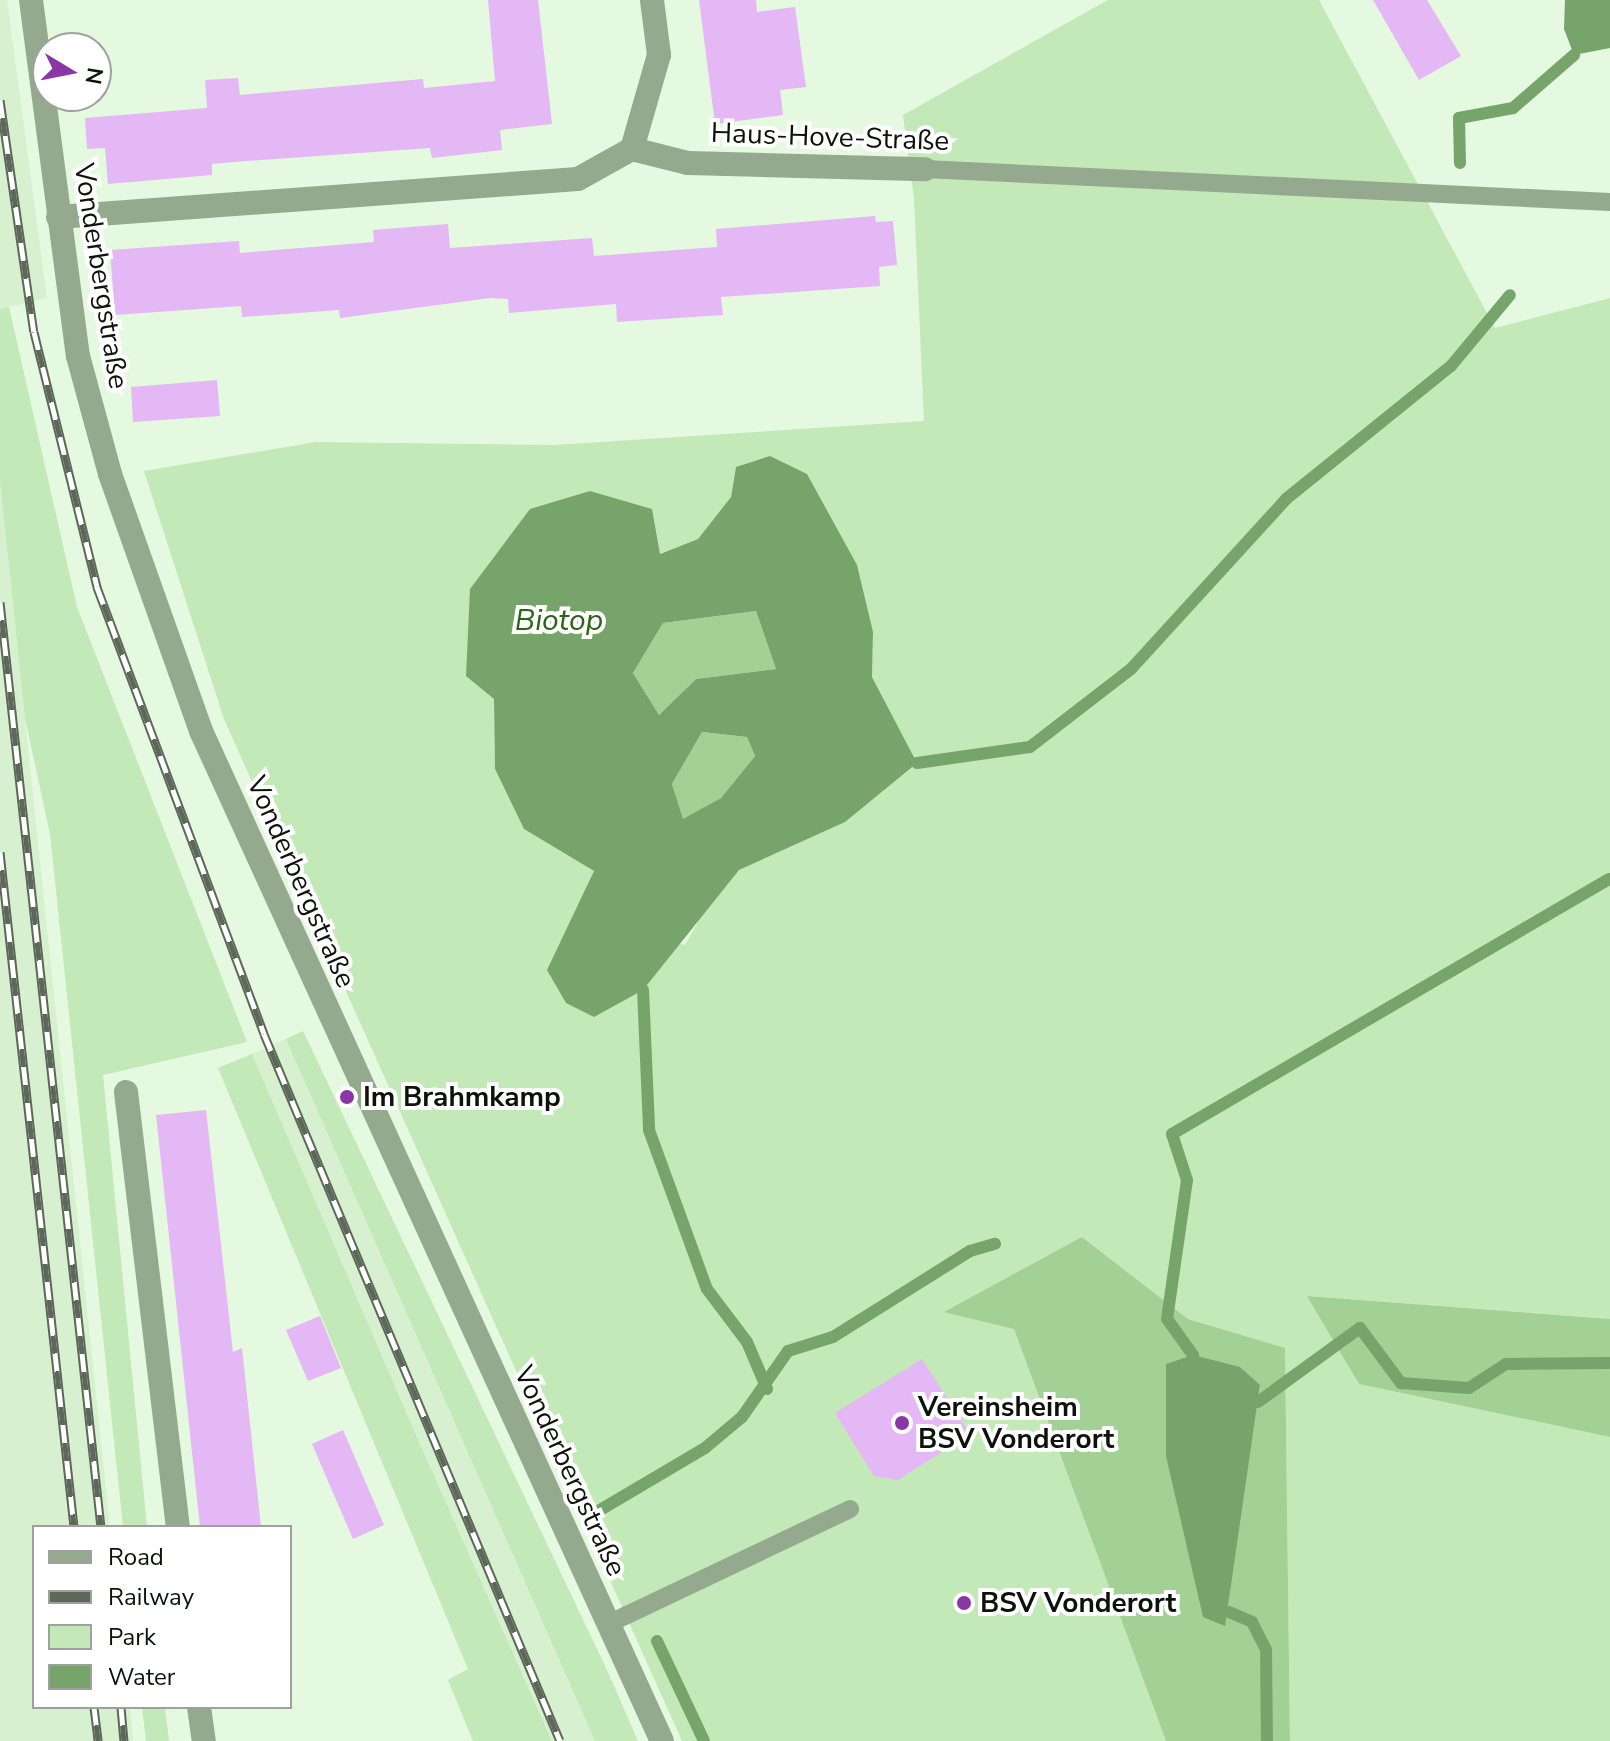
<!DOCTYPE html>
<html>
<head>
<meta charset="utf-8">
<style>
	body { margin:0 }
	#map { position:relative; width:1610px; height:1741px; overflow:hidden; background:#e4f9df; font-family:"Nunito Sans",sans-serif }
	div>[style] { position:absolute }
	.built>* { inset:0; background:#d7f1d0 }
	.green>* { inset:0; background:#c2e9b7 }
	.forest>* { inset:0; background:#a2d095 }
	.water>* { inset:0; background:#77a46a }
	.stream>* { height:12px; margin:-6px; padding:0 6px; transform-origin:6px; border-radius:6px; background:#77a46a }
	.building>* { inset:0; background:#e4b8f4 }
	.service>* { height:18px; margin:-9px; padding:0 9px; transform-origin:9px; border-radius:9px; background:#95a98f }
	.minor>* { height:24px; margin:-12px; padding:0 12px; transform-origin:12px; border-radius:12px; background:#95a98f }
	.rail>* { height:9px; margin-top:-4.5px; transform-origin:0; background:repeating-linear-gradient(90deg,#fff 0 18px,#5d685a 0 36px); box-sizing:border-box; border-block:2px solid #5d685a }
	.dots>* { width:22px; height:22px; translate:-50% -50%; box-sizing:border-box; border:4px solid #fff; border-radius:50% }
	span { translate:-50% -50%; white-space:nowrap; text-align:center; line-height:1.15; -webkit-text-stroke:8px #fff; paint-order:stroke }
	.street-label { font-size:28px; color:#0d130b }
	.poi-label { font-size:28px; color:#0d130b; font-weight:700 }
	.left { translate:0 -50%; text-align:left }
	.water-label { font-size:30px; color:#2a6415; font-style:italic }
	.legend { position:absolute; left:32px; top:1525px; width:260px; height:184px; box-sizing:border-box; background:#fff; border:2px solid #9ea19d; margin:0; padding:10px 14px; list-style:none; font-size:24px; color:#0d130b }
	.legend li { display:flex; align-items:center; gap:16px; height:40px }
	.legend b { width:40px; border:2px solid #9ea19d }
	.north { position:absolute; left:32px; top:32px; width:80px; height:80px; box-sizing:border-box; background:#fff; border:2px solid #9ea19d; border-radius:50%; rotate:100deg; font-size:22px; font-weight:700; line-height:32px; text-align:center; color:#0d130b }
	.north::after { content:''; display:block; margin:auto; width:28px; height:36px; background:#8a36a4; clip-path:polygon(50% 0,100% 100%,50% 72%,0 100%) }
</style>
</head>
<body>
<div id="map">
	<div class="built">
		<i style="clip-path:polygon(0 0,7px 0,47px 298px,0 309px)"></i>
		<i style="clip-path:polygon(0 481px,110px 1527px,34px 1527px,34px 1707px,130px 1707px,133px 1741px,0 1741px)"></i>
		<i style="clip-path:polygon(286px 1039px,327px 1127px,595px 1741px,552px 1741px,416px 1435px,252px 1054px)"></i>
	</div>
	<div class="green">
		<i style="clip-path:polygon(evenodd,1108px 0,1319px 0,1495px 328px,1610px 298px,1610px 1319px,1308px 1296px,1359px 1384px,1610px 1437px,1610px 1741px,1290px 1741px,1285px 1348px,1188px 1319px,1082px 1237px,1014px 1329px,1166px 1741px,682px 1741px,224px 719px,144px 471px,316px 442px,554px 445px,924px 421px,914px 199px,903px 115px,1108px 0,736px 467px,807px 474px,873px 632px,872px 677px,917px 763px,783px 850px,739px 870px,710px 901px,685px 945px,574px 915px,594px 871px,524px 829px,495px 769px,494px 699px,590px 491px,652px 509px,659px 554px,698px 539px,731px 497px,736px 467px)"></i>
		<i style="clip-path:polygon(9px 307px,77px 607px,247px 1042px,103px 1075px,147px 1527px,123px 1527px,50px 834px,25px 718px,0 481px,0 309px)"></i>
		<i style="clip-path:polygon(303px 1031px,607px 1670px,638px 1741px,595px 1741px,286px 1039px)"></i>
		<i style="clip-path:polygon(252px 1054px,416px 1435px,552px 1741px,473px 1741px,448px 1680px,468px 1669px,218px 1068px)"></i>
		<i style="clip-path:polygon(142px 1707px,165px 1707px,169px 1741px,146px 1741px)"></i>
	</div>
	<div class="forest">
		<i style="clip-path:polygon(756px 611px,776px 669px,696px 679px,659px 715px,633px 673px,663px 623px)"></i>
		<i style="clip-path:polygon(702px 732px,747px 737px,755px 756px,721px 798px,683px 820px,672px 784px)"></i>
		<i style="clip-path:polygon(evenodd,1082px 1237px,1188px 1319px,1285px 1348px,1290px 1741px,1166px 1741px,1014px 1329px,944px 1312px,1082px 1237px,1240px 1367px,1260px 1386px,1244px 1488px,1240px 1367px)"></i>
		<i style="clip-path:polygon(1307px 1296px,1610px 1319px,1610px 1437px,1359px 1384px)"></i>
	</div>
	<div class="water">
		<i style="clip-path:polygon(1565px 0,1610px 0,1610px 48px,1574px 55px,1564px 29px)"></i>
		<i style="clip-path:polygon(evenodd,770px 456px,807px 474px,857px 565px,873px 632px,872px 677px,917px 763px,845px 822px,739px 870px,643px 990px,594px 1017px,566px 1003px,547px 970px,594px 871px,524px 829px,495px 769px,494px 699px,466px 676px,470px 589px,530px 509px,590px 491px,652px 509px,660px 554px,698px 539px,731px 497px,736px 467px,770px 456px,756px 611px,776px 669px,696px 679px,659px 715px,633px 673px,663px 623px,756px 611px,770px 456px,702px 732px,747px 737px,755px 756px,721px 798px,683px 819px,672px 784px,702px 732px)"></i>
		<i style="clip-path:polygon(1193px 1355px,1240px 1367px,1260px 1385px,1225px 1626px,1203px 1617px,1166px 1456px,1166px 1364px)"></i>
	</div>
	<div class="stream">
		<i style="left:1460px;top:163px;width:45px;rotate:-91.3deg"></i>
		<i style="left:1459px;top:118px;width:55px;rotate:-10.5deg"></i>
		<i style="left:1513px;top:108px;width:81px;rotate:-41deg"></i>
		<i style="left:917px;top:763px;width:114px;rotate:-8.1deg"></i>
		<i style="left:1030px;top:747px;width:128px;rotate:-37.7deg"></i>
		<i style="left:1131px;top:669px;width:230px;rotate:-47.6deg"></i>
		<i style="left:1286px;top:499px;width:212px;rotate:-38.9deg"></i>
		<i style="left:1451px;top:366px;width:92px;rotate:-50.3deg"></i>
		<i style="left:643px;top:990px;width:140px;rotate:87.5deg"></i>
		<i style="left:649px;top:1130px;width:169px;rotate:70deg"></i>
		<i style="left:707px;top:1289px;width:66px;rotate:53deg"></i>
		<i style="left:747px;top:1342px;width:51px;rotate:66.9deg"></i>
		<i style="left:1193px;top:1355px;width:44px;rotate:-125.8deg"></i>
		<i style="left:1167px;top:1319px;width:140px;rotate:-81.8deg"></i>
		<i style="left:1187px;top:1180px;width:48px;rotate:-108.1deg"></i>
		<i style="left:1172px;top:1134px;width:506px;rotate:-30.26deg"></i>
		<i style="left:1258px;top:1402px;width:126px;rotate:-36deg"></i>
		<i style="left:1360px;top:1328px;width:69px;rotate:53.3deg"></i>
		<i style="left:1401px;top:1383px;width:68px;rotate:4.2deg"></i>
		<i style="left:1469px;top:1388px;width:44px;rotate:-33deg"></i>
		<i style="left:1506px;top:1364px;width:104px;rotate:-0.6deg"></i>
		<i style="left:595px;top:1513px;width:128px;rotate:-30.6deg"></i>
		<i style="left:705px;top:1448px;width:48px;rotate:-40deg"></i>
		<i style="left:742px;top:1417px;width:80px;rotate:-55.1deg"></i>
		<i style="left:788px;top:1351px;width:47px;rotate:-17.3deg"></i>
		<i style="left:833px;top:1337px;width:162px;rotate:-32.1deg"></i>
		<i style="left:970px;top:1251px;width:26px;rotate:-16deg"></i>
		<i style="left:1229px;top:1612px;width:25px;rotate:23deg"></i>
		<i style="left:1252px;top:1622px;width:31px;rotate:63deg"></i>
		<i style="left:1266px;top:1650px;width:91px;rotate:89.4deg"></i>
		<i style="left:657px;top:1641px;width:110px;rotate:64.8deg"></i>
	</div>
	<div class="building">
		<i style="clip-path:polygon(488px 0,538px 0,552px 124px,500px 130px,502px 150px,432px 158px,430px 148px,246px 161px,212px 164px,212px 175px,108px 184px,105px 148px,87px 149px,85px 118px,207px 108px,205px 80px,238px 78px,240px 95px,423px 79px,424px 88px,495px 81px)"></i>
		<i style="clip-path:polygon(699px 0,756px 0,757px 12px,795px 7px,806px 87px,780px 90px,783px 115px,715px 124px)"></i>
		<i style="clip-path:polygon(1373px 0,1427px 0,1461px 56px,1419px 80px)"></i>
		<i style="clip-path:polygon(875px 216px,876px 222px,893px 221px,897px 265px,879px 267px,880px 286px,721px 297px,723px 315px,617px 322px,616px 304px,509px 313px,508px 299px,490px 298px,340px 318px,339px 310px,242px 317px,241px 306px,115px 315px,110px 250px,239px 241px,240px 253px,374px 242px,373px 230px,448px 224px,450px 248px,592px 238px,594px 256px,717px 247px,716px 229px)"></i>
		<i style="clip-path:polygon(217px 380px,220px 416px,133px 422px,131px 387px)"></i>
		<i style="clip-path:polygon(206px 1110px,233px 1352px,242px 1348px,261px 1527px,200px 1527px,156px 1115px)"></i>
		<i style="clip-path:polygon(320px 1316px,341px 1368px,308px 1381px,286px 1330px)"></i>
		<i style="clip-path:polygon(922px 1359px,970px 1434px,898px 1480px,874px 1476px,835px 1413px)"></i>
		<i style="clip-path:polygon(343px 1430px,384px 1525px,353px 1539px,312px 1444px)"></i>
	</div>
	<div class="service">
		<i style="left:925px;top:169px;width:686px;rotate:2.76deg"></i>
		<i style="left:608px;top:1624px;width:268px;rotate:-25.4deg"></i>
	</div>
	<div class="minor">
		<i style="left:31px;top:0;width:359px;rotate:82.5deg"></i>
		<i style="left:78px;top:356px;width:122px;rotate:74.8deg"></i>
		<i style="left:110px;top:474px;width:273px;rotate:70.5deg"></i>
		<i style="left:201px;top:731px;width:1110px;rotate:65.47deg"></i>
		<i style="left:632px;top:149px;width:98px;rotate:-74deg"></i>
		<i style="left:659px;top:55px;width:55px;rotate:-97.3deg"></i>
		<i style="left:58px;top:217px;width:521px;rotate:-4.18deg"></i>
		<i style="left:578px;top:179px;width:62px;rotate:-29.1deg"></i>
		<i style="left:632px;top:149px;width:58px;rotate:14deg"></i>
		<i style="left:688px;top:163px;width:237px;rotate:1.5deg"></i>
		<i style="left:126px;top:1092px;width:438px;rotate:83.2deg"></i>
		<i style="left:199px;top:1707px;width:34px;rotate:82deg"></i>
	</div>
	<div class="rail">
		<i style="left:0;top:100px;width:234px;rotate:81.7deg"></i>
		<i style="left:34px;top:332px;width:263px;rotate:76.1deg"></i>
		<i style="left:97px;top:587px;width:477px;rotate:69.5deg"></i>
		<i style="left:264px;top:1034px;width:766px;rotate:67.28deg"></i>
		<i style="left:0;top:602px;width:930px;rotate:83.77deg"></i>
		<i style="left:0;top:852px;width:679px;rotate:83.74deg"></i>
		<i style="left:94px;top:1707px;width:34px;rotate:83deg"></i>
		<i style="left:121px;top:1707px;width:34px;rotate:85deg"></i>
	</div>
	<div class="dots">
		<i style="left:347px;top:1097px;background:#8a36a4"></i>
		<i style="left:902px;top:1423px;background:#8a36a4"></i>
		<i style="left:964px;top:1603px;background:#8a36a4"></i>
	</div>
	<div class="street-label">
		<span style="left:830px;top:137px;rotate:2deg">Haus-Hove-Straße</span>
		<span style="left:101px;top:276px;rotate:81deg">Vonderbergstraße</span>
		<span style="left:301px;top:882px;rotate:66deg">Vonderbergstraße</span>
		<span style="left:570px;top:1471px;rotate:65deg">Vonderbergstraße</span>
	</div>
	<div class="poi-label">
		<span class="left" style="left:363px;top:1097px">Im Brahmkamp</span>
		<span class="left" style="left:918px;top:1423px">Vereinsheim<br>BSV Vonderort</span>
		<span class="left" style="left:980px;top:1603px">BSV Vonderort</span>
	</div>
	<div class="water-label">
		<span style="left:559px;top:621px">Biotop</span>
	</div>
	<ul class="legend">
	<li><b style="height:10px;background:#95a98f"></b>Road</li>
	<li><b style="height:10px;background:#5d685a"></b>Railway</li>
	<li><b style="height:22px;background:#c2e9b7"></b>Park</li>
	<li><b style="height:22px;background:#77a46a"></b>Water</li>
	</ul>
	<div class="north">N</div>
</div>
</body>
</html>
